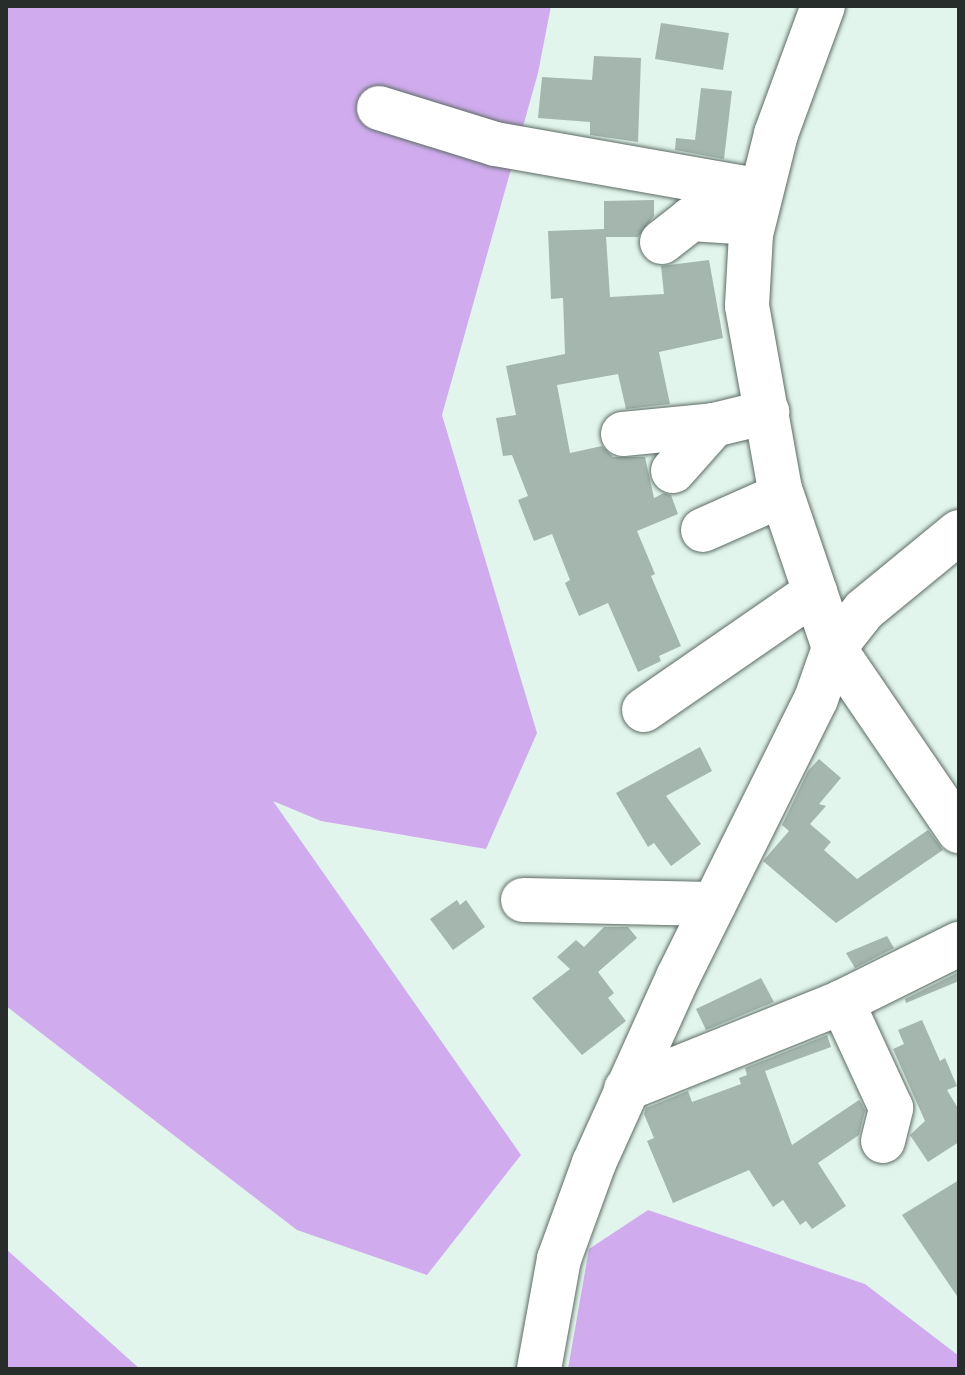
<!DOCTYPE html>
<html>
<head>
<meta charset="utf-8">
<style>
	body { margin:0 }
	#map { position:relative; width:965px; height:1375px; overflow:hidden; background:#e2f5ec; font-family:"Source Serif 4",serif }
	div>[style] { position:absolute }
	.forest>* { inset:0; background:#d0acee }
	.building>* { inset:0; background:#a4b6ae }
	.roads { filter:drop-shadow(0 0 2px #5c6c64) drop-shadow(0 0 2px #5c6c64) }
	.minor>* { height:44px; margin:-22px; padding:0 22px; transform-origin:22px; border-radius:22px; background:#fff }
	span { translate:-50% -50%; white-space:nowrap; text-align:center; line-height:1.15; -webkit-text-stroke:6px #e2f5ec; paint-order:stroke }
	.frame { position:absolute; inset:0; border:8px solid #262d2a; pointer-events:none }
</style>
</head>
<body>
<div id="map">
	<div class="forest">
		<i style="clip-path:polygon(6px 6px,551px 6px,538px 73px,442px 415px,537px 733px,486px 849px,321px 821px,273px 801px,521px 1155px,427px 1275px,297px 1230px,6px 1006px)"></i>
		<i style="clip-path:polygon(648px 1210px,865px 1284px,959px 1356px,959px 1369px,568px 1369px,589px 1249px)"></i>
		<i style="clip-path:polygon(6px 1249px,140px 1369px,6px 1369px)"></i>
	</div>
	<div class="building">
		<i style="clip-path:polygon(661px 23px,729px 33px,723px 70px,655px 59px)"></i>
		<i style="clip-path:polygon(594px 56px,641px 58px,638px 142px,590px 135px,590px 122px,538px 118px,542px 77px,592px 80px)"></i>
		<i style="clip-path:polygon(701px 88px,732px 91px,724px 159px,675px 150px,676px 138px,695px 140px)"></i>
		<i style="clip-path:polygon(654px 200px,654px 216px,638px 237px,606px 237px,610px 297px,664px 294px,661px 266px,709px 260px,723px 338px,659px 352px,670px 404px,626px 409px,618px 374px,557px 385px,570px 453px,602px 446px,613px 457px,645px 457px,654px 498px,664px 493px,671px 495px,678px 514px,637px 531px,655px 574px,651px 576px,681px 646px,659px 656px,661px 661px,638px 672px,608px 603px,579px 616px,565px 583px,570px 580px,552px 534px,534px 541px,518px 500px,528px 496px,512px 455px,503px 456px,496px 418px,516px 415px,506px 366px,565px 354px,563px 298px,551px 299px,548px 231px,604px 229px,604px 201px)"></i>
		<i style="clip-path:polygon(700px 747px,712px 771px,666px 796px,701px 844px,671px 866px,654px 843px,648px 847px,616px 793px)"></i>
		<i style="clip-path:polygon(819px 759px,841px 778px,819px 804px,826px 806px,810px 824px,831px 842px,824px 850px,857px 879px,928px 830px,943px 850px,836px 923px,763px 861px,789px 831px,782px 825px,808px 771px)"></i>
		<i style="clip-path:polygon(457px 900px,460px 905px,466px 900px,485px 927px,453px 950px,430px 919px)"></i>
		<i style="clip-path:polygon(604px 927px,628px 927px,637px 938px,598px 972px,614px 993px,608px 998px,626px 1021px,582px 1055px,532px 998px,570px 969px,557px 957px,576px 940px,584px 947px)"></i>
		<i style="clip-path:polygon(887px 936px,894px 948px,855px 968px,846px 953px)"></i>
		<i style="clip-path:polygon(959px 972px,959px 981px,906px 1003px,905px 999px)"></i>
		<i style="clip-path:polygon(761px 978px,774px 1002px,706px 1030px,696px 1009px)"></i>
		<i style="clip-path:polygon(922px 1020px,940px 1061px,945px 1058px,957px 1086px,947px 1090px,959px 1110px,959px 1142px,928px 1162px,910px 1135px,925px 1121px,893px 1049px,904px 1044px,898px 1030px)"></i>
		<i style="clip-path:polygon(827px 1035px,831px 1047px,765px 1071px,792px 1145px,859px 1100px,862px 1104px,865px 1111px,859px 1135px,818px 1163px,846px 1206px,812px 1229px,806px 1221px,800px 1225px,783px 1200px,773px 1207px,749px 1170px,673px 1203px,647px 1141px,654px 1138px,644px 1114px,646px 1108px,688px 1091px,692px 1102px,741px 1084px,739px 1078px,747px 1075px,745px 1068px)"></i>
		<i style="clip-path:polygon(959px 1180px,959px 1299px,902px 1215px)"></i>
	</div>
	<div class="roads">
		<div class="minor">
			<i style="left:823px;top:6px;width:136px;rotate:110.2deg"></i>
			<i style="left:776px;top:134px;width:103px;rotate:104deg"></i>
			<i style="left:751px;top:234px;width:72px;rotate:93.2deg"></i>
			<i style="left:747px;top:306px;width:186px;rotate:79.8deg"></i>
			<i style="left:780px;top:489px;width:168px;rotate:71.2deg"></i>
			<i style="left:834px;top:648px;width:222px;rotate:55.7deg"></i>
			<i style="left:379px;top:108px;width:121px;rotate:17.2deg"></i>
			<i style="left:495px;top:144px;width:270px;rotate:10deg"></i>
			<i style="left:662px;top:242px;width:37px;rotate:-38deg"></i>
			<i style="left:691px;top:219px;width:62px;rotate:3.7deg"></i>
			<i style="left:623px;top:434px;width:91px;rotate:-5.6deg"></i>
			<i style="left:673px;top:471px;width:62px;rotate:-48.3deg"></i>
			<i style="left:714px;top:425px;width:55px;rotate:-13.8deg"></i>
			<i style="left:703px;top:530px;width:86px;rotate:-23.9deg"></i>
			<i style="left:644px;top:710px;width:208px;rotate:-34.6deg"></i>
			<i style="left:523px;top:900px;width:191px;rotate:1.2deg"></i>
			<i style="left:626px;top:1089px;width:233px;rotate:-21.9deg"></i>
			<i style="left:883px;top:1141px;width:34px;rotate:-76deg"></i>
			<i style="left:891px;top:1108px;width:117px;rotate:-114.8deg"></i>
			<i style="left:842px;top:1002px;width:131px;rotate:-26.4deg"></i>
			<i style="left:539px;top:1369px;width:112px;rotate:-79.7deg"></i>
			<i style="left:559px;top:1259px;width:102px;rotate:-70deg"></i>
			<i style="left:594px;top:1163px;width:204px;rotate:-65.7deg"></i>
			<i style="left:678px;top:977px;width:310px;rotate:-63.6deg"></i>
			<i style="left:816px;top:699px;width:54px;rotate:-70.6deg"></i>
			<i style="left:834px;top:648px;width:48px;rotate:-51.7deg"></i>
			<i style="left:864px;top:610px;width:123px;rotate:-39.4deg"></i>
		</div>
	</div>
	<div class="frame"></div>
</div>
</body>
</html>
